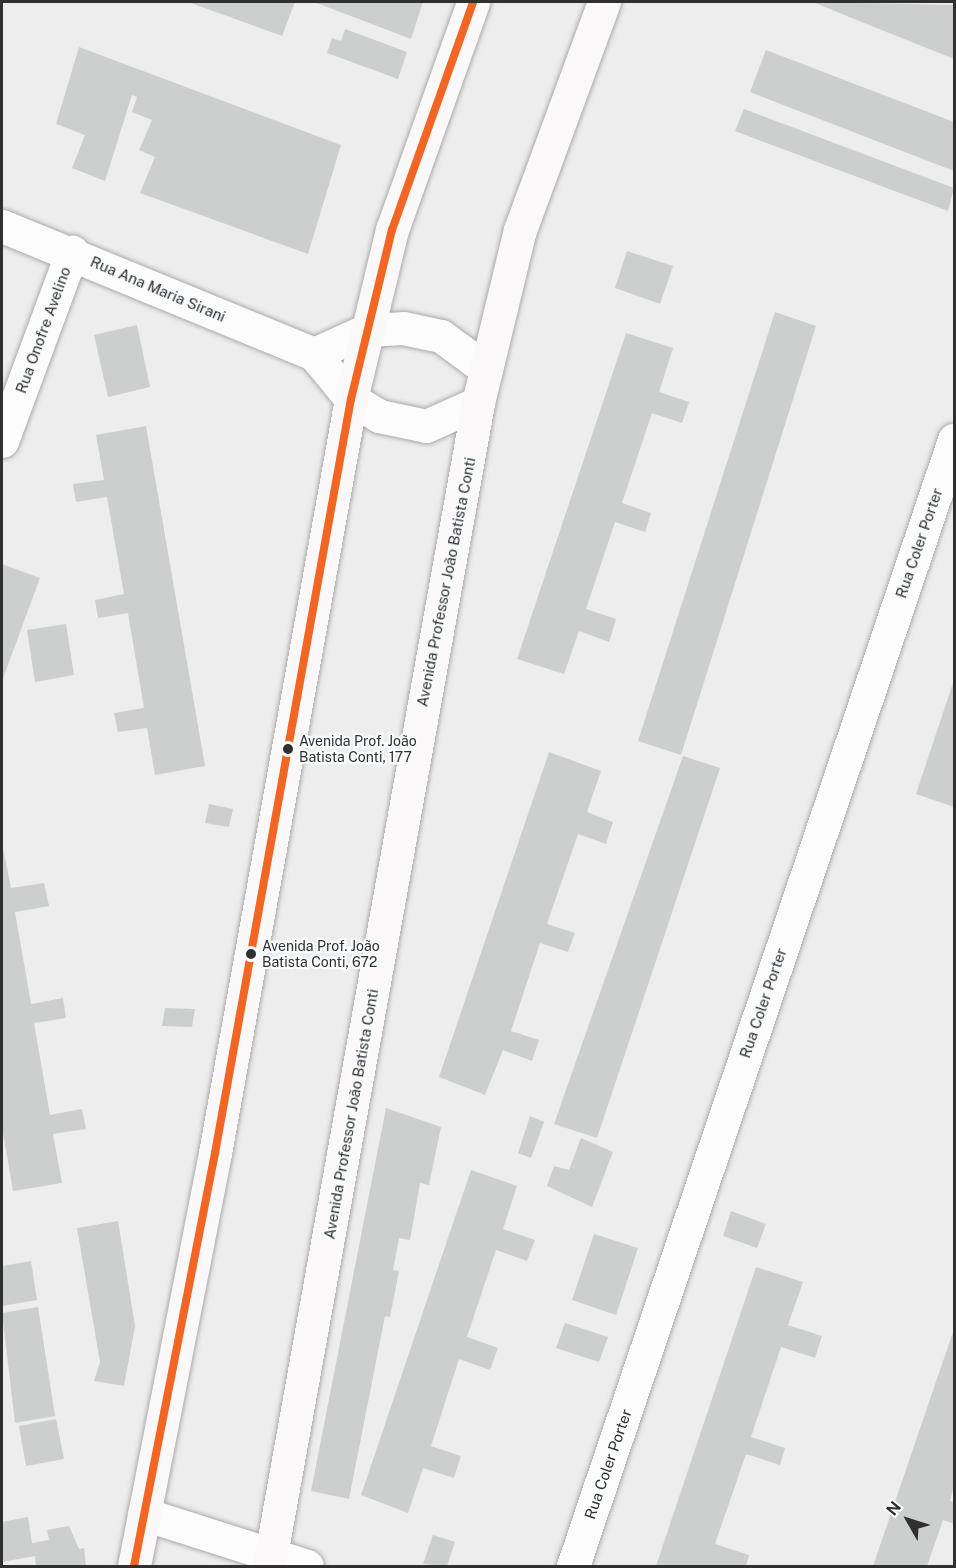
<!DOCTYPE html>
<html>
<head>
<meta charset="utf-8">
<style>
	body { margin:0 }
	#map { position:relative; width:956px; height:1568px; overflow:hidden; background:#ededee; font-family:"Public Sans",sans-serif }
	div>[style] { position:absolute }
	.building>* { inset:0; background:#cdcece }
	.roads { filter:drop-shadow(0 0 2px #ababab) drop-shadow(0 0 2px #ababab) }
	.minor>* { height:33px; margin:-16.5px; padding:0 16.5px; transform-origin:16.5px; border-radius:16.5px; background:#fcfcfc }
	.secondary>* { height:33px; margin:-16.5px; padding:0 16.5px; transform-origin:16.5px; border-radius:16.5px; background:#faf8f8 }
	.bus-1>* { height:8px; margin:-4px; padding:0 4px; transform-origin:4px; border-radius:4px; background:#f26522 }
	.dots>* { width:16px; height:16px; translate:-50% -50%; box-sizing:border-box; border:3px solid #f9fbfc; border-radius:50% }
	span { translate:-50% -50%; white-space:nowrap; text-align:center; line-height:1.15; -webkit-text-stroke:4.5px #f9fbfc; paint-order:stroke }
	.bus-label { font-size:14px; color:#303031 }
	.left { translate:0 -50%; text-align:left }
	.street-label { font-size:15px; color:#303031 }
	.frame { position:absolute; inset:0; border:3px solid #303031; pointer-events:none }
	.north { position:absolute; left:878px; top:1490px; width:60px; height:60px; -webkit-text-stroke:4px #f9fbfc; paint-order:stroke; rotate:309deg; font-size:16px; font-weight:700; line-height:24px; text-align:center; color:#303031 }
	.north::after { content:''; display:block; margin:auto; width:21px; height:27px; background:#303031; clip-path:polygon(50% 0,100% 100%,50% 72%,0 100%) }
</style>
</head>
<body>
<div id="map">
	<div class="building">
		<i style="clip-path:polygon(188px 2px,295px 2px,282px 36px)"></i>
		<i style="clip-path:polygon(314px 2px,423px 2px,411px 39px)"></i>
		<i style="clip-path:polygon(813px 2px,954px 5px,954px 59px,859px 21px)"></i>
		<i style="clip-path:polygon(345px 29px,407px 52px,398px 79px,327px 53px,332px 38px,341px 41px)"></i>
		<i style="clip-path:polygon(79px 47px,341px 145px,308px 254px,140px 193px,155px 157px,139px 150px,152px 120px,132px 112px,137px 97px,132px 95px,105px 181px,72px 168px,85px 135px,56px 124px)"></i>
		<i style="clip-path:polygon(766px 50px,954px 122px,954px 171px,750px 92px)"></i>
		<i style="clip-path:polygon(744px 109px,954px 188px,948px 211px,735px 131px)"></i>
		<i style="clip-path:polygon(627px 251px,673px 266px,660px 304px,615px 288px)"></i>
		<i style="clip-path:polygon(775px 312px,816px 326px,681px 755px,638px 741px)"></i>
		<i style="clip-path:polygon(137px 325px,150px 387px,108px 397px,94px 335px)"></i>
		<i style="clip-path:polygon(626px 333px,673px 348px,659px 392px,689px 402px,682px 423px,652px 413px,622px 503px,651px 513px,645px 532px,615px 522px,586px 609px,616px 619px,609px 642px,579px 631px,564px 674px,517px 659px)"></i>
		<i style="clip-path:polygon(146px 426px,205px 766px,155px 775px,147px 728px,118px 732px,114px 713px,144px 708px,128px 613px,98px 618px,95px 600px,124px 594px,107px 497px,76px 502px,73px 484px,104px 480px,96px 435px)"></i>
		<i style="clip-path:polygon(2px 564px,40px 578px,2px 681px)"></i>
		<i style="clip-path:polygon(66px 624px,74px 675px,35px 682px,27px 630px)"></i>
		<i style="clip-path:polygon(954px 680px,954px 807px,916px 794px)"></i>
		<i style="clip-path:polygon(549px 752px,601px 771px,587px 812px,613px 822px,606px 844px,578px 834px,547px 924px,575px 933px,568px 952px,540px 943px,511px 1031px,539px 1040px,532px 1061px,503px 1050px,485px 1095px,439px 1077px)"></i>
		<i style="clip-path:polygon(683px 756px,720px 768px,597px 1138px,554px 1124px)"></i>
		<i style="clip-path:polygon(209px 804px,233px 809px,229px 827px,205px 823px)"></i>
		<i style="clip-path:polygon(2px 843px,11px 888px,44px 883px,49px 906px,15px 912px,31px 1004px,63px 998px,66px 1018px,34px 1023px,50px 1115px,82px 1109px,86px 1129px,53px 1134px,62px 1183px,13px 1191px,2px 1127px)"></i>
		<i style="clip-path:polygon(165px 1008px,195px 1009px,192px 1027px,162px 1026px)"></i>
		<i style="clip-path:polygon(386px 1108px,441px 1127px,429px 1185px,420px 1183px,410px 1240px,399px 1238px,393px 1270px,399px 1271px,390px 1317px,385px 1316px,349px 1499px,311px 1491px)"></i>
		<i style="clip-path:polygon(530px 1116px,544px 1122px,531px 1158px,518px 1153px)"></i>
		<i style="clip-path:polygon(581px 1138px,613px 1152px,592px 1207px,547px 1186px,554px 1166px,569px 1170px)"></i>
		<i style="clip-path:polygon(471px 1170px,517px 1186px,503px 1229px,535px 1240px,527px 1261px,496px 1250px,467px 1337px,498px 1348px,490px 1370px,459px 1359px,431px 1446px,461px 1456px,454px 1478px,423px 1468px,408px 1513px,361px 1495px)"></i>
		<i style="clip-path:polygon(731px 1211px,766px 1224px,757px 1248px,723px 1236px)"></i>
		<i style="clip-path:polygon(118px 1221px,135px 1326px,124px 1386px,94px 1381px,100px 1362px,77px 1228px)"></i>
		<i style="clip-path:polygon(594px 1234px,638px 1248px,616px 1315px,572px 1300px)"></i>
		<i style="clip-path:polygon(31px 1261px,37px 1300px,2px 1306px,2px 1266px)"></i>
		<i style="clip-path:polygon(756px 1267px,803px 1282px,788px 1325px,822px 1336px,815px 1358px,781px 1347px,751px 1437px,785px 1448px,780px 1465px,746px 1454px,715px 1544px,749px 1555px,746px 1566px,656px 1566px)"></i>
		<i style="clip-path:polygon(38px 1307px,55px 1416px,15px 1423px,2px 1313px)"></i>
		<i style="clip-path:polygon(565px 1323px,608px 1337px,599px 1362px,556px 1348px)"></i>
		<i style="clip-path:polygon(953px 1332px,954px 1486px,950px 1501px,954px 1502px,954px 1524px,943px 1520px,927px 1566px,873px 1566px)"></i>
		<i style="clip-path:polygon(56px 1419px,64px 1459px,26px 1466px,19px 1426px)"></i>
		<i style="clip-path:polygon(28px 1517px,32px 1543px,49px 1540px,47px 1530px,69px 1526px,79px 1549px,84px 1548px,86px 1566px,36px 1566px,35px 1556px,2px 1562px,2px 1522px)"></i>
		<i style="clip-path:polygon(433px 1535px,455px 1542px,447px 1566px,423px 1564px)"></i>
	</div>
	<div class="roads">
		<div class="minor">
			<i style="left:2px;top:226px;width:337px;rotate:22.3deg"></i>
			<i style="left:314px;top:354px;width:58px;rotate:50.6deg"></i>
			<i style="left:351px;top:399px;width:33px;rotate:31deg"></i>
			<i style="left:379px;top:416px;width:48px;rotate:12deg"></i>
			<i style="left:426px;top:426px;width:57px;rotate:-23.9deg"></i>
			<i style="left:314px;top:354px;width:58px;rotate:-24.4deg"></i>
			<i style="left:367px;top:330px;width:36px;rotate:-3deg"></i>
			<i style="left:403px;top:328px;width:39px;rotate:12deg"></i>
			<i style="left:441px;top:336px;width:56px;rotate:36.3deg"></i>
			<i style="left:2px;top:441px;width:202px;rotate:-69.7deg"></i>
			<i style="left:144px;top:1514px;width:171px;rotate:17.7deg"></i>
			<i style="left:573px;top:1566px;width:1189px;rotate:-71.31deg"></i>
		</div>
		<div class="secondary">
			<i style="left:134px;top:1566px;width:421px;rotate:-78.9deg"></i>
			<i style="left:215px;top:1153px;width:766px;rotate:-79.78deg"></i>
			<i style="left:351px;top:399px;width:174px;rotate:-76.4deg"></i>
			<i style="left:392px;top:230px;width:242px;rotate:-70.4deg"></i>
			<i style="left:269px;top:1566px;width:1182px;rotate:-79.81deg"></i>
			<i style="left:478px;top:403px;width:178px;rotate:-76.4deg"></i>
			<i style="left:520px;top:230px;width:243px;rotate:-69.8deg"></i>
		</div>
	</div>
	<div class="bus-1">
		<i style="left:134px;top:1566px;width:421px;rotate:-78.9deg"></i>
		<i style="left:215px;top:1153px;width:766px;rotate:-79.78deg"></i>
		<i style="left:351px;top:399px;width:174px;rotate:-76.4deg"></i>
		<i style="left:392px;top:230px;width:242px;rotate:-70.4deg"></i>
	</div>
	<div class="dots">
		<i style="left:288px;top:749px;background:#303031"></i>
		<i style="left:251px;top:954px;background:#303031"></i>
	</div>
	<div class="bus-label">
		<span class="left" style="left:299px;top:749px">Avenida Prof. João<br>Batista Conti, 177</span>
		<span class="left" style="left:262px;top:954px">Avenida Prof. João<br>Batista Conti, 672</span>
	</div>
	<div class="street-label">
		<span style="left:158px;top:289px;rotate:23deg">Rua Ana Maria Sirani</span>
		<span style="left:43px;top:330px;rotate:-70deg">Rua Onofre Avelino</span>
		<span style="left:919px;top:543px;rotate:-71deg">Rua Coler Porter</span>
		<span style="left:446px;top:582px;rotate:-79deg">Avenida Professor João Batista Conti</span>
		<span style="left:763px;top:1003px;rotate:-71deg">Rua Coler Porter</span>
		<span style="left:351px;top:1114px;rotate:-80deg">Avenida Professor João Batista Conti</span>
		<span style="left:608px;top:1464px;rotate:-71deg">Rua Coler Porter</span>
	</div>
	<div class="frame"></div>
	<div class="north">N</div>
</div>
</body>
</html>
